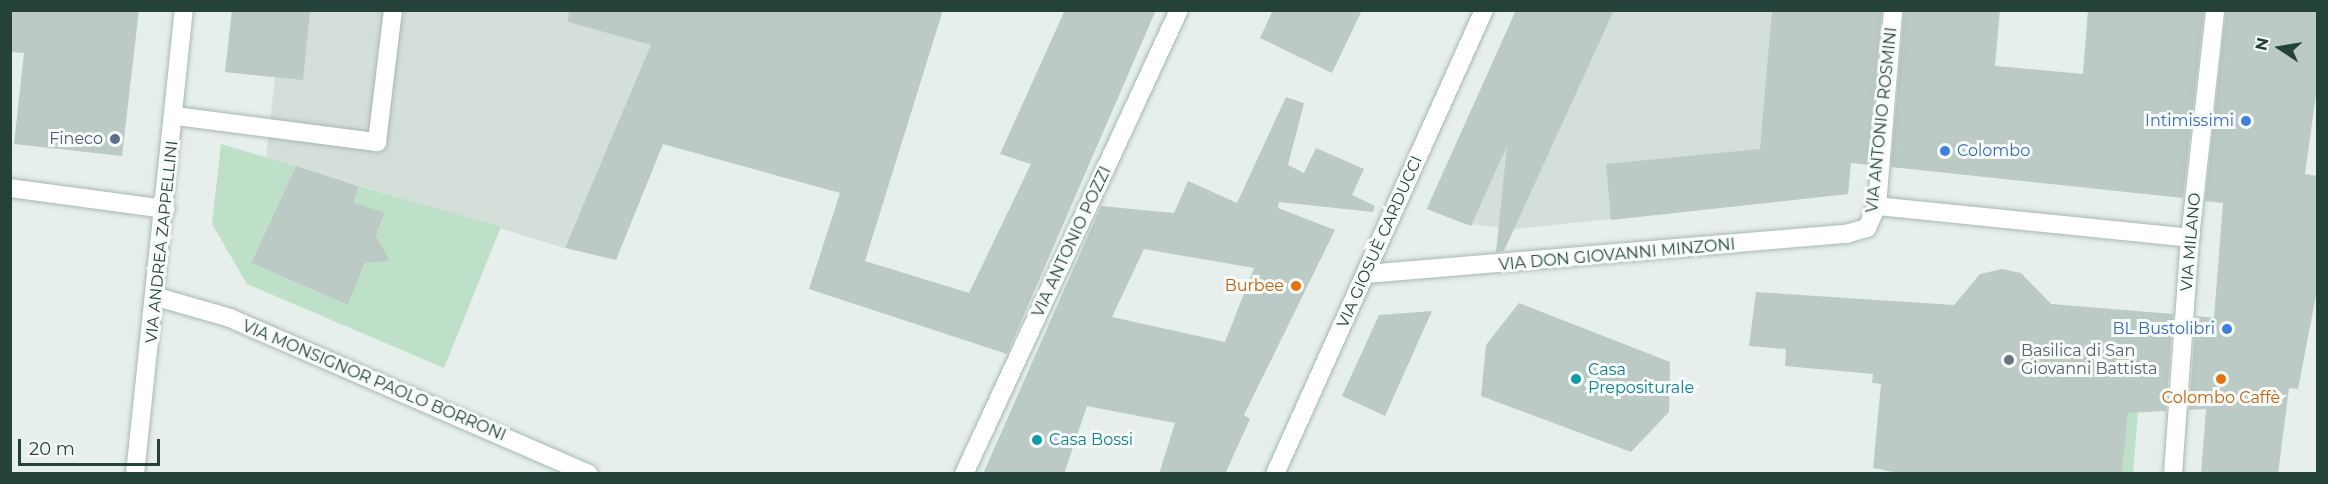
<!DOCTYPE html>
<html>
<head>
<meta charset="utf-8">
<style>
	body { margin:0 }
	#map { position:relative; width:2328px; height:484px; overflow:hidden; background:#e6efeb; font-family:Montserrat,sans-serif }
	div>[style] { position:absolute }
	.built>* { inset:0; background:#d4dfda }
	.green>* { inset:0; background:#bfe0c8 }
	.building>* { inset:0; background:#bbcac4 }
	.roads { filter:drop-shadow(0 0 2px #a8b8b2) drop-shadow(0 0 2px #a8b8b2) }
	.service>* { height:18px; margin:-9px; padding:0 9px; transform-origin:9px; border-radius:9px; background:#fff }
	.pedestrian>* { height:18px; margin:-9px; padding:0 9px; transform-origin:9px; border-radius:9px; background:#fff }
	.minor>* { height:18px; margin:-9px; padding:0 9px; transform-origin:9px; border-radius:9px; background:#fff }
	.dots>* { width:16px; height:16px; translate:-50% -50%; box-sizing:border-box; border:3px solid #f7fbf9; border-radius:50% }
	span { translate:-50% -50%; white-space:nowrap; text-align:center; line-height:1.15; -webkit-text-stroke:6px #f7fbf9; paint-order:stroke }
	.street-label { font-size:16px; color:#24423a }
	.shop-label { font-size:16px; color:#366cbe }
	.right { translate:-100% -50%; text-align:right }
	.left { translate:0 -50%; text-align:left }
	.service-label { font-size:16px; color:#4e5e75 }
	.food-label { font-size:16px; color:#c56008 }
	.worship-label { font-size:16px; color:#5b616d }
	.culture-label { font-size:16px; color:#0d838f }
	.frame { position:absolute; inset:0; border:12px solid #24423a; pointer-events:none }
	.north { position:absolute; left:2250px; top:18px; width:60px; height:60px; -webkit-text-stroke:4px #f7fbf9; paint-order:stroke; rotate:282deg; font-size:16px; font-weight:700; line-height:24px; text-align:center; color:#24423a }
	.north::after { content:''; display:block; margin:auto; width:21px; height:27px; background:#24423a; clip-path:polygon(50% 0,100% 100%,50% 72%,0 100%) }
	.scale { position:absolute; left:18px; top:439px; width:142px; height:27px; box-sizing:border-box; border:3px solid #24423a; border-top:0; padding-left:8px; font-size:18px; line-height:21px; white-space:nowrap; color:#24423a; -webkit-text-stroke:4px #f7fbf9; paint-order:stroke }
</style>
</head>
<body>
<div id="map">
	<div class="built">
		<i style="clip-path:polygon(232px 11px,667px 11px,565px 248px,266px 157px,275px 77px,226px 72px)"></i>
		<i style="clip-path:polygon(1516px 11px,1863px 11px,1848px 194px,1514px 229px,1462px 223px,1426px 209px)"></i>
	</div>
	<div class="green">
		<i style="clip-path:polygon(221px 144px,296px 166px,251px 263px,348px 305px,365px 263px,374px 262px,376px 236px,385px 214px,354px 202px,359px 186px,501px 227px,444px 368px,247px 284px,212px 224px)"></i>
		<i style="clip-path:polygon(2138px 412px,2133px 473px,2122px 474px,2128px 413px)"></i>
	</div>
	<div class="building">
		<i style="clip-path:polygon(10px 10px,139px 10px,122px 156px,14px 144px,24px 53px,10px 52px)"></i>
		<i style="clip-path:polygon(232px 10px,310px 10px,303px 80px,225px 72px)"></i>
		<i style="clip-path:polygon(569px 10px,943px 10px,865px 261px,969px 293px,1031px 164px,1000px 154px,1065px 10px,1156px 10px,1007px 354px,809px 289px,840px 193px,663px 144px,616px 260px,565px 248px,651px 45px,568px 22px)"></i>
		<i style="clip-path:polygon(1273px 10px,1362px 10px,1332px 73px,1260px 38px)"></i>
		<i style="clip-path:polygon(1516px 10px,1614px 10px,1504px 251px,1496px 252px,1507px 146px,1471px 226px,1427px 209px)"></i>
		<i style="clip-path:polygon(1772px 10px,1882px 10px,1869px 165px,1851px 163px,1848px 194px,1611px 220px,1606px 164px,1760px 149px)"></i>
		<i style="clip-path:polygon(1904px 10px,2000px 10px,1995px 66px,2083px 74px,2088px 10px,2204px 10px,2183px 198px,1891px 167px)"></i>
		<i style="clip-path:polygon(2226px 10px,2318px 10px,2318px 80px,2305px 174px,2318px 176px,2318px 285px,2298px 389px,2289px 388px,2278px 474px,2201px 474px,2206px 409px,2189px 410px,2196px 316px,2214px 318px,2223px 203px,2205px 201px)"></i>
		<i style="clip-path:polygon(evenodd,1286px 97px,1304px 103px,1288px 165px,1304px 173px,1316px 148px,1364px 169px,1352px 195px,1375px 206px,1373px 212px,1279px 202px,1278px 208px,1335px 230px,1244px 415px,1250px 419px,1225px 474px,1159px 474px,1175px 423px,1087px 406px,1064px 474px,983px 474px,1101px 206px,1174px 213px,1188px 181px,1237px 203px,1286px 97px,1144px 249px,1254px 268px,1225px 342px,1112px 317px,1144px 249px)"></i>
		<i style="clip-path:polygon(296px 166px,359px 186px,354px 202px,385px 213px,376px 236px,390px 261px,365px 263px,348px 305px,251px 263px)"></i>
		<i style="clip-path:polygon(2002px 269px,2021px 273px,2051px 304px,2173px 314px,2166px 411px,2128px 413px,2122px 474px,1903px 474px,1873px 468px,1881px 384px,1872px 383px,1873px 374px,1785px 366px,1786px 349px,1749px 346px,1756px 292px,1954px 305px,1980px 274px)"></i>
		<i style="clip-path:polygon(1519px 303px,1670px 362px,1669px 412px,1631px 452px,1481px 396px,1486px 345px)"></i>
		<i style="clip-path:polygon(1432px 311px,1385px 416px,1342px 396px,1379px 315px)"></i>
	</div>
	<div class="roads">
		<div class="service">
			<i style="left:176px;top:116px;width:203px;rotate:7.4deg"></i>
			<i style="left:377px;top:142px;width:133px;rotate:-83.1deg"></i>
		</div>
		<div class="pedestrian">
			<i style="left:1877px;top:206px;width:315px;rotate:5.8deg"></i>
			<i style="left:2173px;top:474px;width:237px;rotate:-85.9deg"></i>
			<i style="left:2190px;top:238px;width:229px;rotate:-83.7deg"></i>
		</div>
		<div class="minor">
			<i style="left:10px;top:188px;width:157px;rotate:7.7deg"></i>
			<i style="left:1366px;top:274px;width:482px;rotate:-4.8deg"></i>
			<i style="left:1846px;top:234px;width:22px;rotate:-16deg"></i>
			<i style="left:1867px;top:228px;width:24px;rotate:-66deg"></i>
			<i style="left:1877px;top:206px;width:197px;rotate:-85.3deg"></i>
			<i style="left:157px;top:297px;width:76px;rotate:16deg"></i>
			<i style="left:230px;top:318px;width:391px;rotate:23.5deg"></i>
			<i style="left:135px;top:474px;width:467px;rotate:-84deg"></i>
			<i style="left:964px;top:474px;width:511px;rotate:-65.14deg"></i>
			<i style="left:1275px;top:474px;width:509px;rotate:-65.75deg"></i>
		</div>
	</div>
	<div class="dots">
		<i style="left:2246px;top:121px;background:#3f7fe0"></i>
		<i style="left:115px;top:139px;background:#5c6f8a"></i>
		<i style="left:1945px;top:151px;background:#3f7fe0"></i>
		<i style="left:1296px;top:286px;background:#e8710a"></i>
		<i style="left:2227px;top:329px;background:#3f7fe0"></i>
		<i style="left:2009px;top:360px;background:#6b7280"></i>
		<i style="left:1576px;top:379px;background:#0f9aa8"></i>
		<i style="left:2221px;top:379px;background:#e8710a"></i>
		<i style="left:1037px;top:440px;background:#0f9aa8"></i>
	</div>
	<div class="street-label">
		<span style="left:1882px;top:120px;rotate:-84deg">VIA ANTONIO ROSMINI</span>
		<span style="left:162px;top:242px;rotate:-84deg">VIA ANDREA ZAPPELLINI</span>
		<span style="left:1072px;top:242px;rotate:-65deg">VIA ANTONIO POZZI</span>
		<span style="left:1380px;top:242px;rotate:-66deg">VIA GIOSUÈ CARDUCCI</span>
		<span style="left:2191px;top:242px;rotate:-85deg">VIA MILANO</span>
		<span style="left:1617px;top:255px;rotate:-5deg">VIA DON GIOVANNI MINZONI</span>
		<span style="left:374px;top:381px;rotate:23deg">VIA MONSIGNOR PAOLO BORRONI</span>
	</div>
	<div class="shop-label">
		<span class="right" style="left:2234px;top:121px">Intimissimi</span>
		<span class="left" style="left:1957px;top:151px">Colombo</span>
		<span class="right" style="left:2215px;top:329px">BL Bustolibri</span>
	</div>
	<div class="service-label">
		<span class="right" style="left:103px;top:139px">Fineco</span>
	</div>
	<div class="food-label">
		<span class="right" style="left:1284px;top:286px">Burbee</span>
		<span style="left:2221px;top:398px">Colombo Caffè</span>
	</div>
	<div class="worship-label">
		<span class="left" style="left:2021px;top:360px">Basilica di San<br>Giovanni Battista</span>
	</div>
	<div class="culture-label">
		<span class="left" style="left:1588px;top:379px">Casa<br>Prepositurale</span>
		<span class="left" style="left:1049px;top:440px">Casa Bossi</span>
	</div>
	<div class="frame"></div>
	<div class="north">N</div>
	<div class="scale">20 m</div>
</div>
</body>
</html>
